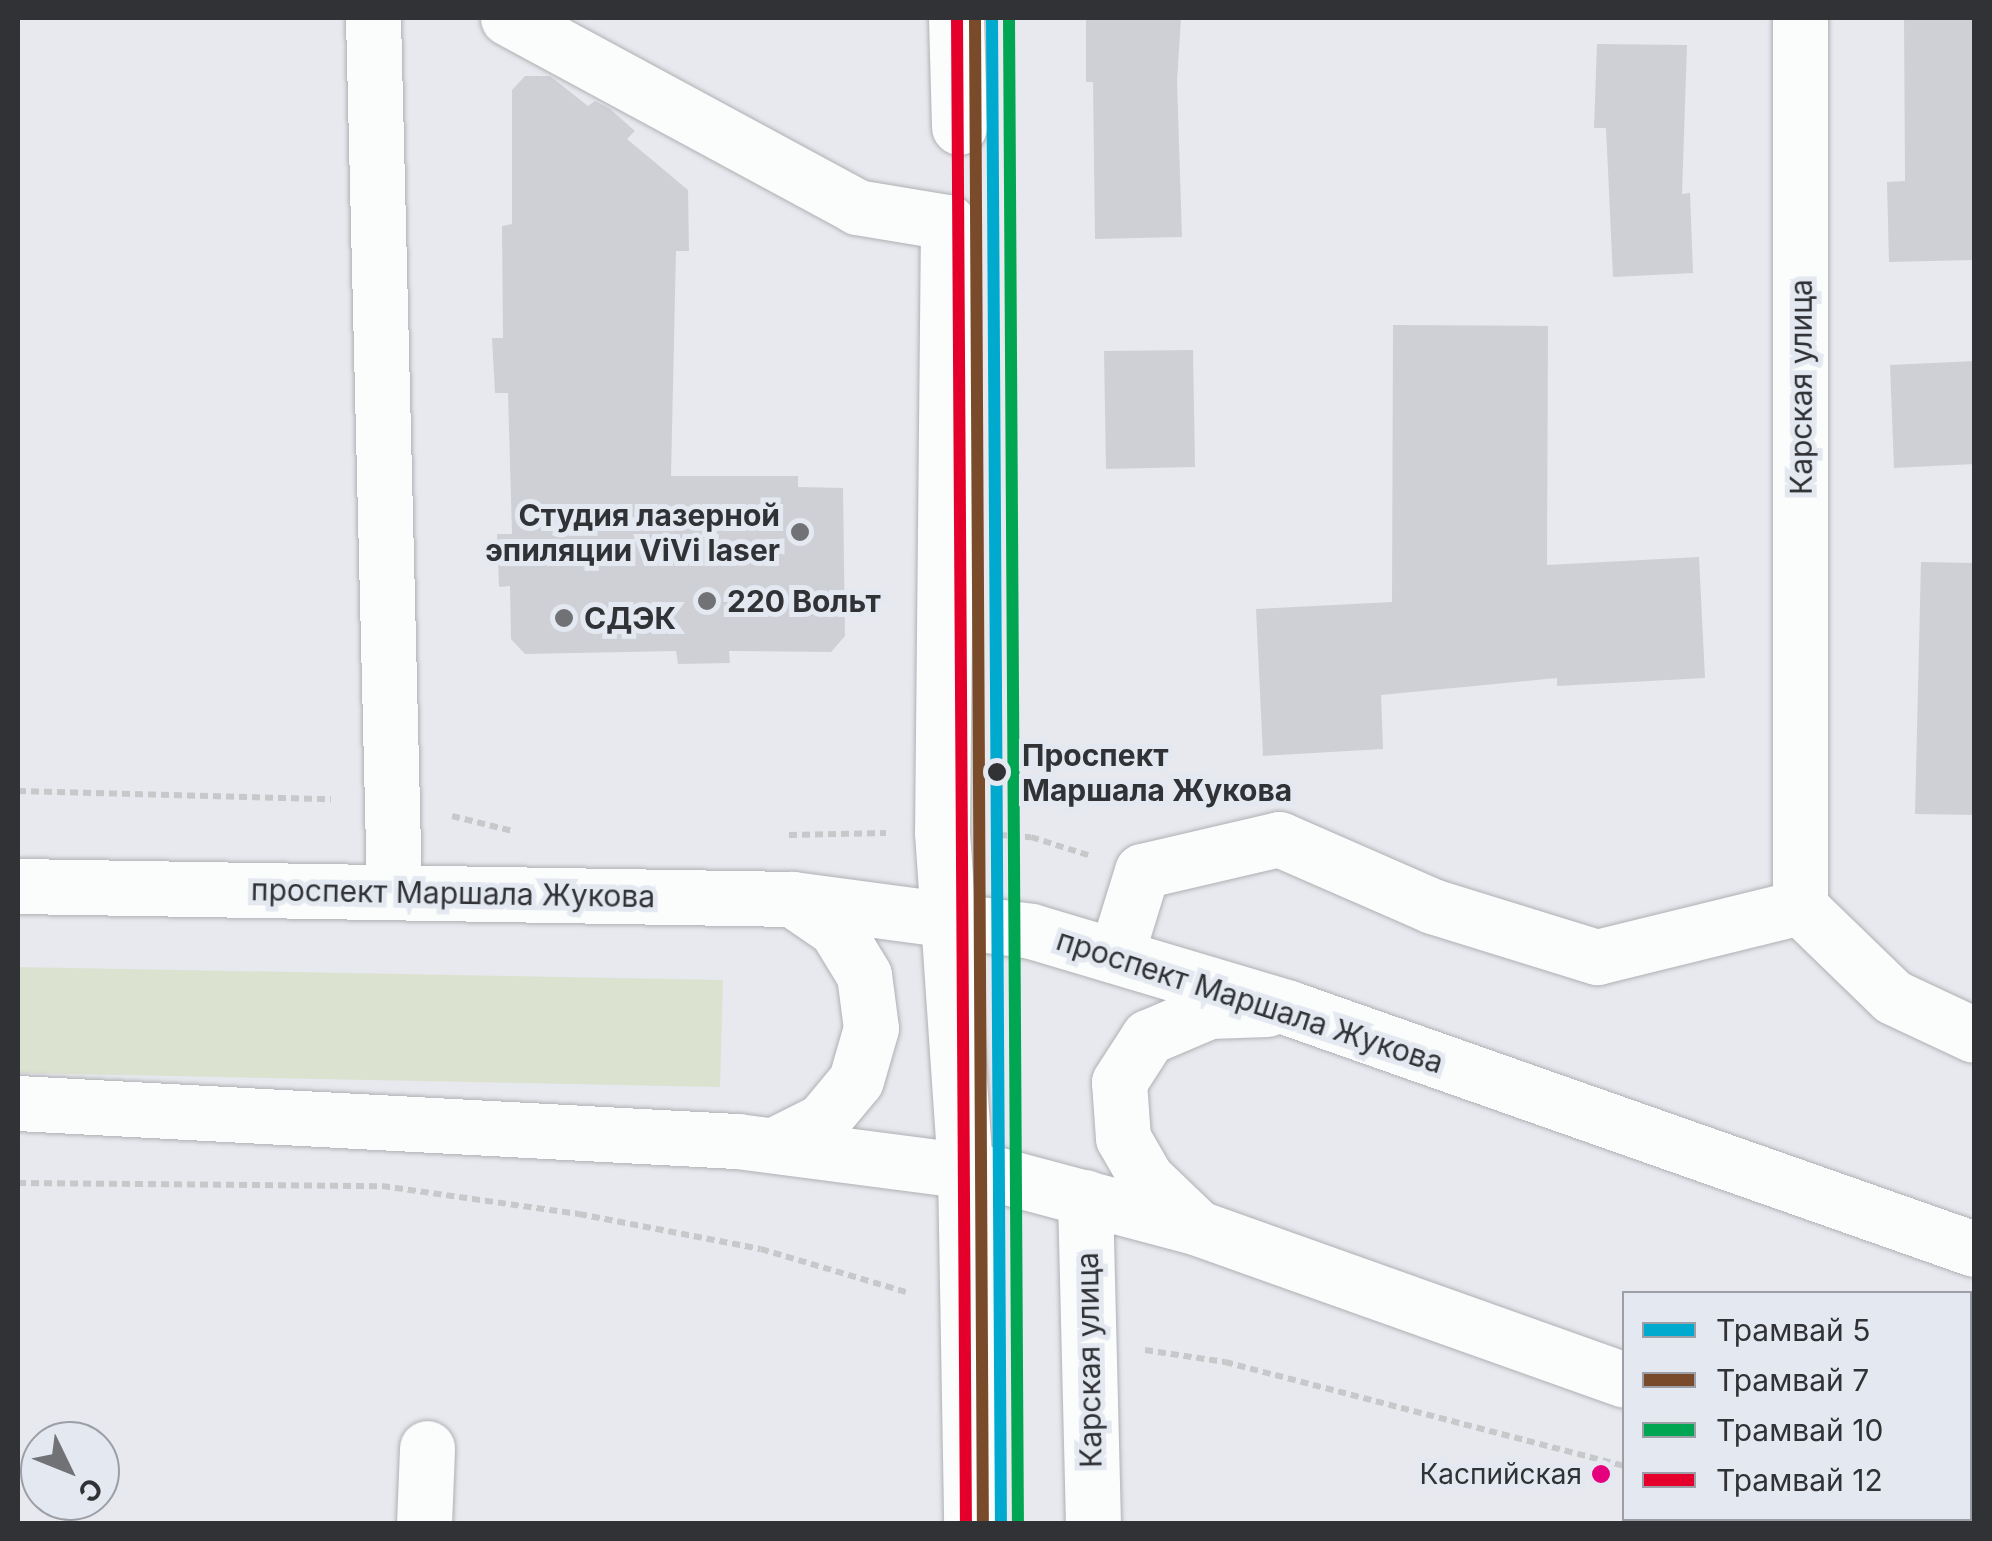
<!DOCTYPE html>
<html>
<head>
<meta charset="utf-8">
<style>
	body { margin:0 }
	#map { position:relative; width:1992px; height:1541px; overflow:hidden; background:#e7e9ee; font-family:Inter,sans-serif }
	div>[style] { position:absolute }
	.green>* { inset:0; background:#dce2d0 }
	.building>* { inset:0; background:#cfd0d5 }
	.path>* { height:6px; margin-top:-3px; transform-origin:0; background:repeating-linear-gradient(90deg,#c7c8ca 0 8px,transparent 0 13px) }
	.roads { filter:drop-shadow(0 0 2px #afb0b4) drop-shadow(0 0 2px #afb0b4) }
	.minor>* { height:55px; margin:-27.5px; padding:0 27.5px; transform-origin:27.5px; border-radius:27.5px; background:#fbfcfc }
	.highway>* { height:55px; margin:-27.5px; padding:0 27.5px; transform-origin:27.5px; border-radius:27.5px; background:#fbfcfc }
	.tram-1>* { height:12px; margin:-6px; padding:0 6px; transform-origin:6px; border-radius:6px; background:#00a9ce }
	.tram-2>* { height:12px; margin:-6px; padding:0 6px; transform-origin:6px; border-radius:6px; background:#7a4b2a }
	.tram-3>* { height:12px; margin:-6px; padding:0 6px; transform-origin:6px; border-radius:6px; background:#00a651 }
	.tram-4>* { height:12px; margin:-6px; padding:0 6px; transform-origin:6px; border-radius:6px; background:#e4002b }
	.dots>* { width:28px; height:28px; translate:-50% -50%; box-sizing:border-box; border:5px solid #e4e8f1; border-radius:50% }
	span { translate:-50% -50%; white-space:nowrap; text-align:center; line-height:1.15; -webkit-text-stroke:10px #e4e8f1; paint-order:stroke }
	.bus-label { font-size:28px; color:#313236 }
	.right { translate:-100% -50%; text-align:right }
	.street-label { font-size:30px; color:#313236 }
	.poi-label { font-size:30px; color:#313236; font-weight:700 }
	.left { translate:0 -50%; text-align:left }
	.stop-label { font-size:30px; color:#313236; font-weight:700 }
	.frame { position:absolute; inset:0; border:20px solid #313236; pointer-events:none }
	.legend { position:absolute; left:1622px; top:1291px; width:350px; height:230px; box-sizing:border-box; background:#e4e8f1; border:2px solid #9c9fa6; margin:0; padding:12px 18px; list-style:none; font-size:30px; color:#313236 }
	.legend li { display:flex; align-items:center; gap:20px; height:50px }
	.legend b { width:50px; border:2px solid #9c9fa6 }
	.north { position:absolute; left:20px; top:1421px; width:100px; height:100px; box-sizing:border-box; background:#e4e8f1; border:2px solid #9c9fa6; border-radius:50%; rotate:133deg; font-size:28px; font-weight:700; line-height:40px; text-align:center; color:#313236 }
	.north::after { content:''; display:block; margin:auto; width:35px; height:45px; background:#717276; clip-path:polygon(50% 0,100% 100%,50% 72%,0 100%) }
</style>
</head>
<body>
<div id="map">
	<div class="green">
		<i style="clip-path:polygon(18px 967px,723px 980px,720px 1087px,18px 1073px)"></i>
	</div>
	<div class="building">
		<i style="clip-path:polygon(1086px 18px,1181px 18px,1177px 81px,1182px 237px,1095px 239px,1093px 82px,1086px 82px)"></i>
		<i style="clip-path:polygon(1904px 18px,1974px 18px,1974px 260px,1889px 262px,1887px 182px,1905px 181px)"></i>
		<i style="clip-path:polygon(1597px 44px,1687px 45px,1682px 194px,1690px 193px,1693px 273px,1613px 277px,1606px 128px,1594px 128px)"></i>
		<i style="clip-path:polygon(525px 76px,550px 76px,588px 106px,595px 101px,609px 108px,635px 131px,627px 139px,688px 190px,689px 251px,676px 251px,671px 476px,798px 476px,798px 487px,843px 488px,845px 636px,831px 652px,729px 651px,730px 663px,678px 664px,676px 651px,525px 654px,511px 639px,510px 586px,499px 587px,497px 534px,512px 534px,508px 393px,495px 393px,492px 338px,503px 338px,502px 226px,512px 224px,512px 90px)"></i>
		<i style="clip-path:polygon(1393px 325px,1548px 326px,1547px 565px,1699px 557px,1705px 678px,1557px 686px,1557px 678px,1381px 695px,1383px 749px,1263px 756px,1256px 609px,1392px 602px)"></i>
		<i style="clip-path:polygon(1193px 350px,1195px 467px,1106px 469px,1104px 351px)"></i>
		<i style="clip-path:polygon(1974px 361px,1974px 464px,1894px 468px,1890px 365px)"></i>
		<i style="clip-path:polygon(1921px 562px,1974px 563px,1974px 815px,1915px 814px)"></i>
	</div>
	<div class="path">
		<i style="left:18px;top:791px;width:313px;rotate:1.5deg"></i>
		<i style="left:452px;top:816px;width:62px;rotate:14deg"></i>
		<i style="left:789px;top:835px;width:97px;rotate:-1.2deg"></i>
		<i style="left:999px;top:835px;width:32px;rotate:4deg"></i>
		<i style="left:1031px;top:837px;width:60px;rotate:17.5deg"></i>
		<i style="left:18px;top:1183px;width:364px;rotate:0.5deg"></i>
		<i style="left:382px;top:1186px;width:199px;rotate:8.1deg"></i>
		<i style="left:579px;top:1214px;width:185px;rotate:10.9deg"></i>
		<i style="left:761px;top:1249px;width:155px;rotate:16.5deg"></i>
		<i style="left:1145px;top:1350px;width:81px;rotate:8.5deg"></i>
		<i style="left:1225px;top:1362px;width:412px;rotate:14.6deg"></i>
		<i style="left:1806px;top:1518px;width:18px;rotate:19deg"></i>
	</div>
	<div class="roads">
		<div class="minor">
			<i style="left:373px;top:18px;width:874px;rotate:88.62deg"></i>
			<i style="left:508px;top:18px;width:397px;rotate:28.4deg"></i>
			<i style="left:857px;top:207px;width:92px;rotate:9.4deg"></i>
			<i style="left:948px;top:222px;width:610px;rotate:90.56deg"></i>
			<i style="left:942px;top:832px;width:339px;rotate:86.1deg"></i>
			<i style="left:965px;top:1170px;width:354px;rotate:89deg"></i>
			<i style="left:956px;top:18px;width:109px;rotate:88.4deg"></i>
			<i style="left:1800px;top:907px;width:129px;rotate:44.1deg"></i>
			<i style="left:1893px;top:997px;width:89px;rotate:25.1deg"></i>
			<i style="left:1116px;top:955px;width:88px;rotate:-72.8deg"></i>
			<i style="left:1142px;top:871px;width:141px;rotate:-13.1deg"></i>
			<i style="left:1279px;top:839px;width:167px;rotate:23.6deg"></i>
			<i style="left:1432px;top:906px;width:173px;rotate:17.2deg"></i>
			<i style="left:1597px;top:957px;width:209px;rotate:-13.8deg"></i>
			<i style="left:1800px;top:907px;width:889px;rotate:-90deg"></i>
			<i style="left:1085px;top:1197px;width:327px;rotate:88.6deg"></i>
			<i style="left:424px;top:1524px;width:76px;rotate:-87.7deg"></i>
		</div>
		<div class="highway">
			<i style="left:18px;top:886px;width:774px;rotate:0.96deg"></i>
			<i style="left:792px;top:899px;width:241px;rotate:7.6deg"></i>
			<i style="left:1031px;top:931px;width:269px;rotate:16.6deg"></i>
			<i style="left:1289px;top:1008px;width:726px;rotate:19.38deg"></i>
			<i style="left:18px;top:1103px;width:720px;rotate:3.03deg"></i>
			<i style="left:737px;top:1141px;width:264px;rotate:7.4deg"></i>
			<i style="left:999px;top:1175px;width:206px;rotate:14.9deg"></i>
			<i style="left:1198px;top:1228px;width:452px;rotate:19.6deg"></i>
			<i style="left:774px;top:1145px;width:54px;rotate:-26.6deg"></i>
			<i style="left:822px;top:1121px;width:53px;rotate:-50.3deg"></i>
			<i style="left:856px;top:1080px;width:54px;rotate:-73.9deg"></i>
			<i style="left:871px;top:1028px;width:53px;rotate:-97.5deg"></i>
			<i style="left:864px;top:975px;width:54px;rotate:-121.3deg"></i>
			<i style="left:836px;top:929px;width:53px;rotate:-145.7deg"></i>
			<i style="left:1196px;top:1226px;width:69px;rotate:-136.2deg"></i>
			<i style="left:1146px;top:1178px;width:46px;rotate:-119.9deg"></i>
			<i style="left:1123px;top:1138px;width:56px;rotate:-94.1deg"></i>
			<i style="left:1119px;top:1082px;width:54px;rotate:-57.2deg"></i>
			<i style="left:1148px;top:1037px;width:66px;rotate:-23.1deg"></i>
			<i style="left:1209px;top:1011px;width:58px;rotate:-2deg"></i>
			<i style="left:1970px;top:1502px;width:4px;rotate:14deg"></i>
		</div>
	</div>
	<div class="tram-1">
		<i style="left:992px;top:18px;width:1506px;rotate:89.66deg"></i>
	</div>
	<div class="tram-2">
		<i style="left:975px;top:18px;width:1506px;rotate:89.7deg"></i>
	</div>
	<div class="tram-3">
		<i style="left:1009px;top:18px;width:1506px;rotate:89.66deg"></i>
	</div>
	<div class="tram-4">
		<i style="left:957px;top:18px;width:1506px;rotate:89.66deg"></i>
	</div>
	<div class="dots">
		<i style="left:800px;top:532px;background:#717276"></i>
		<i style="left:707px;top:601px;background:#717276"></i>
		<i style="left:564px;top:618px;background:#717276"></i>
		<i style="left:997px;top:772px;background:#313236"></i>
		<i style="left:1601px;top:1474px;background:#e5007d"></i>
	</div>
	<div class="bus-label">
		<span class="right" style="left:1582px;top:1474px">Каспийская</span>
	</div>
	<div class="street-label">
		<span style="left:1801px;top:387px;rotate:-90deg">Карская улица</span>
		<span style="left:453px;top:893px;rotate:1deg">проспект Маршала Жукова</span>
		<span style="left:1250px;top:1001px;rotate:18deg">проспект Маршала Жукова</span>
		<span style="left:1089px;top:1360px;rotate:-91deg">Карская улица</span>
	</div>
	<div class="poi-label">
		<span class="right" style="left:780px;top:532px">Студия лазерной<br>эпиляции ViVi laser</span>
		<span class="left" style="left:727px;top:601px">220 Вольт</span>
		<span class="left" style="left:584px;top:618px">СДЭК</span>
	</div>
	<div class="stop-label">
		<span class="left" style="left:1022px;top:772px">Проспект<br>Маршала Жукова</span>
	</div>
	<div class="frame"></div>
	<ul class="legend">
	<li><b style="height:12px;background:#00a9ce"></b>Трамвай 5</li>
	<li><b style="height:12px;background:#7a4b2a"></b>Трамвай 7</li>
	<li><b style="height:12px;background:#00a651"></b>Трамвай 10</li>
	<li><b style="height:12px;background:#e4002b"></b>Трамвай 12</li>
	</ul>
	<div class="north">С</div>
</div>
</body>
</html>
